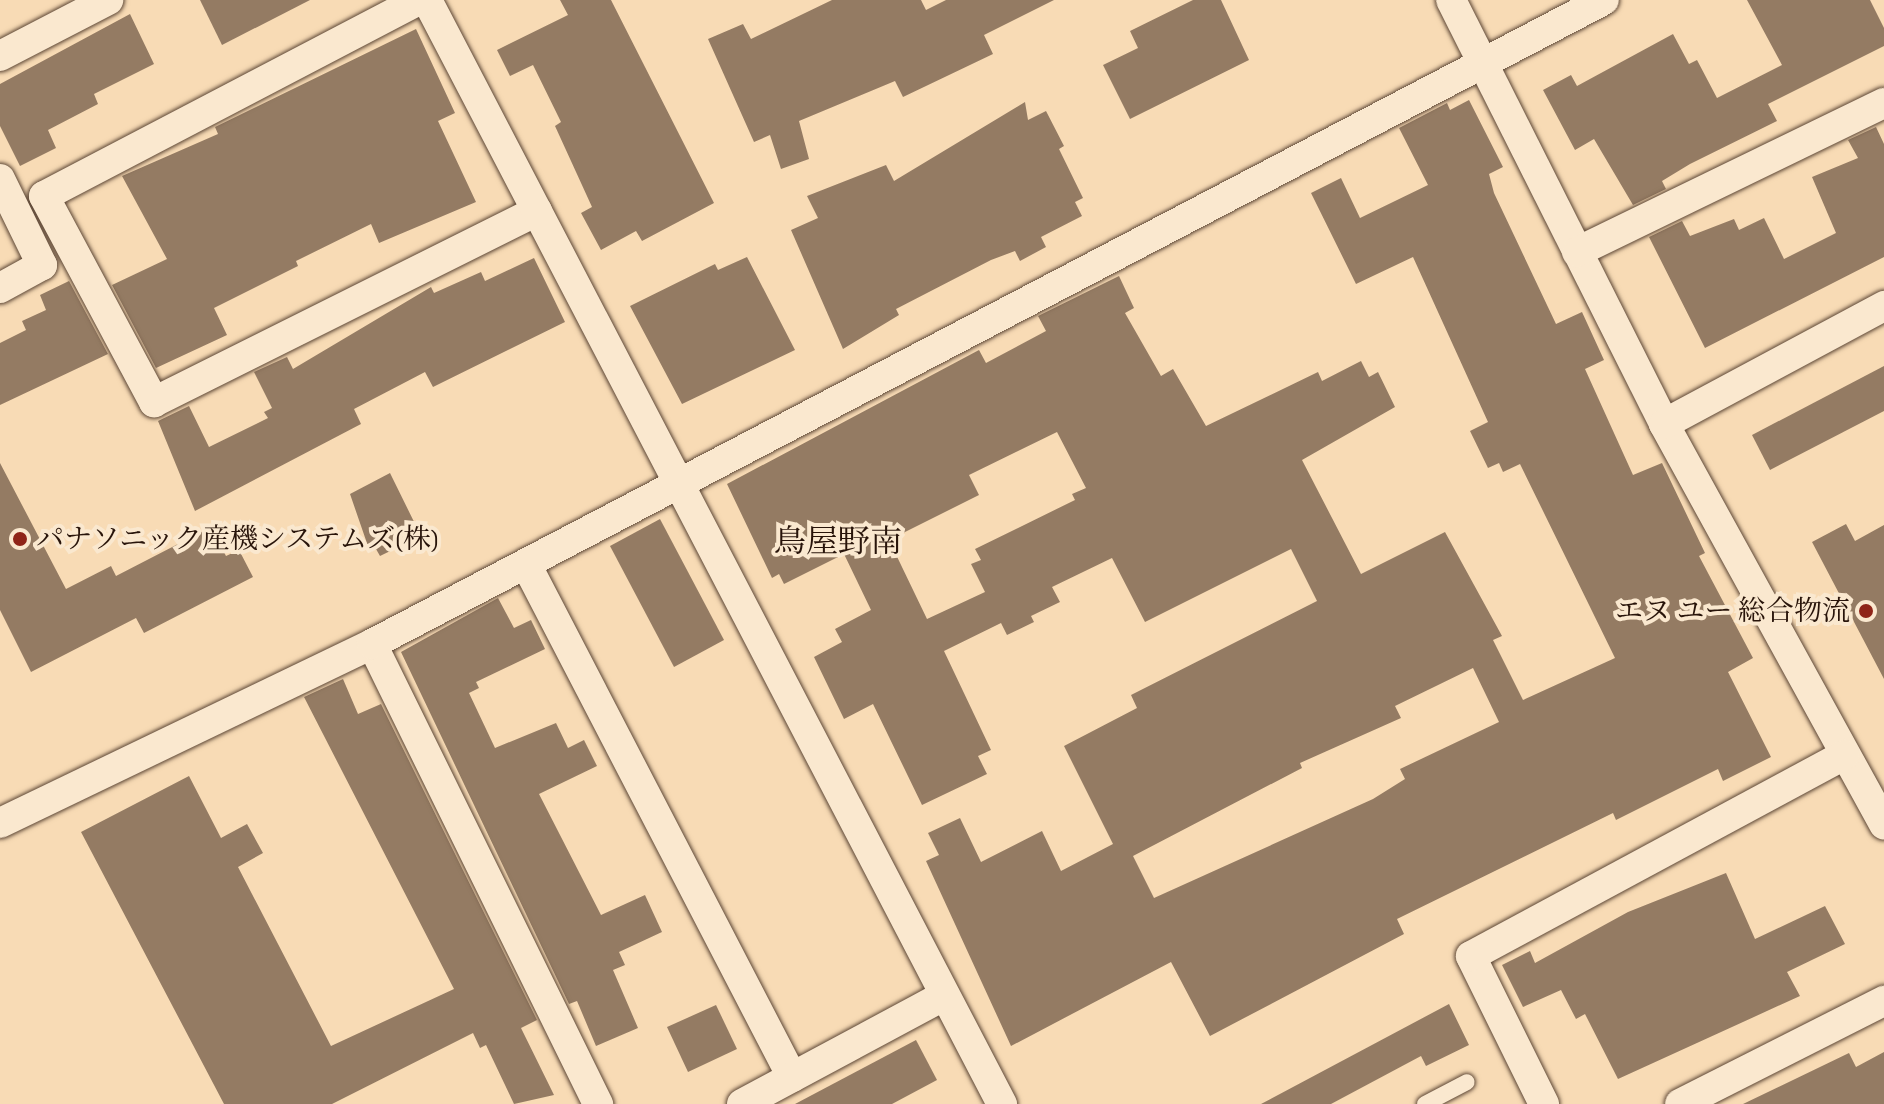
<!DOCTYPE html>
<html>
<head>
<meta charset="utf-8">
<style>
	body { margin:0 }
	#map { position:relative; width:1884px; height:1104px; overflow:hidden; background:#f8dbb5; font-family:Alegreya,"Noto Serif JP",serif }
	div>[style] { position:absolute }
	.building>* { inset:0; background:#947b63 }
	.roads { filter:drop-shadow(0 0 2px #5c4635) drop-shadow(0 0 2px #5c4635) }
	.service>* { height:16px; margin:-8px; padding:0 8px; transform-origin:8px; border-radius:8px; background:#fae8cf }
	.minor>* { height:30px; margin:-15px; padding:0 15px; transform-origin:15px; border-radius:15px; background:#fae8cf }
	.dots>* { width:22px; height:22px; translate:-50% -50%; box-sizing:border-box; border:4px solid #fae8cf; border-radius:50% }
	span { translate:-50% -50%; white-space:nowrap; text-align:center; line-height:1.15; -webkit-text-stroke:8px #fae8cf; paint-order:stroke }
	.poi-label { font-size:28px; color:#28140a }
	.left { translate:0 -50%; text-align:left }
	.right { translate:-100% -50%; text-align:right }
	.quarter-label { font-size:32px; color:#28140a }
</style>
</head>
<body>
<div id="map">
	<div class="building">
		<i style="clip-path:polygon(200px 0,310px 0,222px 45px)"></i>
		<i style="clip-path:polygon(560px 0,611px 0,714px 203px,642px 241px,636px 231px,601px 250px,581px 213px,592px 207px,555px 126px,561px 122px,533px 65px,510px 76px,497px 50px,568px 15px)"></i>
		<i style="clip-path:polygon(832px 0,921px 0,926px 10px,946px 0,1054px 0,984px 35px,993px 54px,903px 97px,895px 81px,799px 121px,809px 159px,781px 169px,770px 135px,754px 142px,708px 39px,743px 24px,751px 39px)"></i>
		<i style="clip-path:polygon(1193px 0,1221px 0,1249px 60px,1130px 119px,1103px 65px,1138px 48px,1130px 31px)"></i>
		<i style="clip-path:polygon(1747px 0,1870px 0,1884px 28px,1884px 46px,1768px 104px,1777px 121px,1690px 164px,1662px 181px,1666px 189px,1633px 205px,1594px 139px,1575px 150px,1543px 90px,1571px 75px,1577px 86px,1673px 34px,1689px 64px,1697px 60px,1717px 98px,1782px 65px)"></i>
		<i style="clip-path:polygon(130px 14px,154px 64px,94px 94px,98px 104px,48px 130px,56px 148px,20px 166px,0 126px,0 84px)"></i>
		<i style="clip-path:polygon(416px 29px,455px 113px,438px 121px,476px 202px,379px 243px,371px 224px,296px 261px,298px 266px,214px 308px,227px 335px,156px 368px,112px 285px,167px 259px,122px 176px,218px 134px,215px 127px)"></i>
		<i style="clip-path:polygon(evenodd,1469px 100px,1503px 167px,1489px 174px,1494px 193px,1556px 324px,1582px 312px,1604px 360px,1585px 369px,1633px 475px,1662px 463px,1705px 553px,1699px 556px,1753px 658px,1728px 672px,1771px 757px,1723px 781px,1718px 769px,1616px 820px,1613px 813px,1397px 919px,1404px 934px,1210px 1036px,1171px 962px,1011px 1046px,926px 861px,939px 855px,928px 833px,960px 818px,981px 862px,1042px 831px,1061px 871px,1113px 844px,1064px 746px,1137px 708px,1131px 695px,1317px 601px,1291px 549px,1145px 622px,1112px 558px,1052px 587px,1060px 602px,1031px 616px,1034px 622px,1007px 635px,1001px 623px,944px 651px,991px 750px,978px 756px,987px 774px,922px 805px,873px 704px,844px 719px,814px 657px,842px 642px,835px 629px,871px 610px,844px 554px,784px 584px,779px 574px,772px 578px,727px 484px,979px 350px,986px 363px,1046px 331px,1038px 316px,1119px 276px,1134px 308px,1125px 313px,1161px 376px,1173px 369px,1206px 426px,1318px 372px,1322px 381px,1361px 361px,1369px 377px,1378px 372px,1395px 407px,1302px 460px,1361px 574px,1445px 532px,1502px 636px,1493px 640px,1523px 700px,1615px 658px,1520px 464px,1503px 472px,1499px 463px,1488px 468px,1470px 431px,1488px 422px,1413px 257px,1356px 284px,1311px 193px,1341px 178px,1360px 218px,1428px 185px,1399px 128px,1447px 103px,1450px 110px,1469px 100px,1057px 432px,1086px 488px,1072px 494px,1075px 500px,975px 549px,981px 560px,971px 564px,985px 592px,927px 619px,889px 540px,979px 495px,969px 475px,1057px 432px,1469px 100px,1473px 668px,1499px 722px,1400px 769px,1405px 779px,1373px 799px,1154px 898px,1133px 856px,1302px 768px,1300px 763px,1401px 718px,1395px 706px,1473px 668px)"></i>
		<i style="clip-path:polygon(1025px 102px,1028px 120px,1046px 111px,1064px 146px,1059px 149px,1083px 198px,1075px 202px,1082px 216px,1041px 237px,1046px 247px,1020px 261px,1015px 251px,991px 260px,896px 309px,899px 315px,843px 349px,791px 230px,818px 218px,807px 196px,886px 165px,894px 181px)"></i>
		<i style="clip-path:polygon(1876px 127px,1884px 144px,1884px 257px,1705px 348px,1649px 237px,1682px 221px,1690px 236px,1734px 219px,1739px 230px,1764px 218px,1784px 259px,1836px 233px,1812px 177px,1858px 158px,1848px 140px)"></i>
		<i style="clip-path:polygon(747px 257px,795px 350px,682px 404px,630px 306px,715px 264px,718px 270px)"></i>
		<i style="clip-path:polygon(534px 258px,565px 322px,433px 387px,425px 372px,354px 409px,361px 424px,195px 511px,158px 421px,189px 406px,209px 447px,268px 418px,264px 412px,272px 408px,254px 372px,287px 357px,293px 369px,431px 287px,434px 293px,481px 272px,485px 281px)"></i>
		<i style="clip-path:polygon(69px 281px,108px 354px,0 405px,0 343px,26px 330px,22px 321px,46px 310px,40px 295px)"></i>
		<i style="clip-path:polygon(1884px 366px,1884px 411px,1770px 470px,1752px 435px)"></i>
		<i style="clip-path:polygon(0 463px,66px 589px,111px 566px,116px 576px,211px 527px,226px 556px,239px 550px,253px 577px,144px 633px,136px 618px,31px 672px,0 610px)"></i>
		<i style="clip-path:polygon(390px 473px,421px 536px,380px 556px,376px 549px,370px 552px,350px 494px)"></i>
		<i style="clip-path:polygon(660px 519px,724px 640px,674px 667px,610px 546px)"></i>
		<i style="clip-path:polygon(1846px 524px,1855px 541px,1884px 525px,1884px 679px,1812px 542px)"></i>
		<i style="clip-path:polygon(498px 598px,514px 628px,531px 620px,545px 649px,476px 682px,479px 688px,469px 693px,495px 748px,556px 723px,568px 748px,584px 740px,597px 766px,539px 794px,601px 915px,645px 895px,662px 932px,619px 952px,625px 965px,613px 970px,638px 1028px,596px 1046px,577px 1001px,569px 1004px,401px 652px)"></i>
		<i style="clip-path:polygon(343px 679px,358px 714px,381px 704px,537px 1020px,521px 1028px,554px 1095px,514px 1104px,486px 1045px,480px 1048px,473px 1033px,332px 1104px,224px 1104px,81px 832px,189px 776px,221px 838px,247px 824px,263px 853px,238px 867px,331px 1046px,454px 989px,304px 697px)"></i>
		<i style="clip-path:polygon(1726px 873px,1755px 939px,1825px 906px,1845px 944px,1787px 972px,1800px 996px,1618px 1079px,1585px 1014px,1576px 1019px,1561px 990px,1523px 1007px,1502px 965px,1530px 951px,1535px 963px,1628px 912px)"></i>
		<i style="clip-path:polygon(1449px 1004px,1469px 1045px,1426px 1066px,1421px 1056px,1331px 1104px,1261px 1104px)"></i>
		<i style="clip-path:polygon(716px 1005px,737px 1049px,688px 1072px,667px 1027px)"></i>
		<i style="clip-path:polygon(916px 1040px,937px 1080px,892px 1104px,795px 1104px)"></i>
		<i style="clip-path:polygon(1884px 1052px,1884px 1104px,1743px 1104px,1849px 1053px,1856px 1067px)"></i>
	</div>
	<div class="roads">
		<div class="service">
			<i style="left:1425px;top:1104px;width:47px;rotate:-27.6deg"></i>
		</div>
		<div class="minor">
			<i style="left:419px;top:0;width:423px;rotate:152.4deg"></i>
			<i style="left:44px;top:196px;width:234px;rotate:61.9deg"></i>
			<i style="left:154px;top:402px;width:428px;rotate:-26.5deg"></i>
			<i style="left:427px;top:0;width:1245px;rotate:62.49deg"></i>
			<i style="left:1451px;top:0;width:474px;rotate:63.3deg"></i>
			<i style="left:1664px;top:424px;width:457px;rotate:61.2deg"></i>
			<i style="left:0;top:56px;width:122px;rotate:-27.4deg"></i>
			<i style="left:0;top:179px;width:96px;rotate:64deg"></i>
			<i style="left:42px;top:265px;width:48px;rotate:151.3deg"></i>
			<i style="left:1577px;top:252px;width:341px;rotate:-25.9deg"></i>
			<i style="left:1664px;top:424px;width:250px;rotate:-28.2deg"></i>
			<i style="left:526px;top:564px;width:578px;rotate:62.59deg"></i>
			<i style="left:372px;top:644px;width:513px;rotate:63.83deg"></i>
			<i style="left:0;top:823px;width:413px;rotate:-25.7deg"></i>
			<i style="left:372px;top:644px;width:1390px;rotate:-27.6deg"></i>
			<i style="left:742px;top:1104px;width:230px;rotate:-28.2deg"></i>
			<i style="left:1544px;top:1104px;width:165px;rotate:-116.3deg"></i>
			<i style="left:1471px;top:956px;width:424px;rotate:-28.3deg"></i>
			<i style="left:1680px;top:1104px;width:229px;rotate:-26.8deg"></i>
		</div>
	</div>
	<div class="dots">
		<i style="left:20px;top:539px;background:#8f2418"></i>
		<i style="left:1866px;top:611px;background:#8f2418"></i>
	</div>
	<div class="poi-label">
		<span class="left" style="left:36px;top:539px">パナソニック産機システムズ(株)</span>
		<span class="right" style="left:1850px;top:611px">エヌ ユー 総合物流</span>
	</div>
	<div class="quarter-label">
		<span style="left:838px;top:541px">鳥屋野南</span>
	</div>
</div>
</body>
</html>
